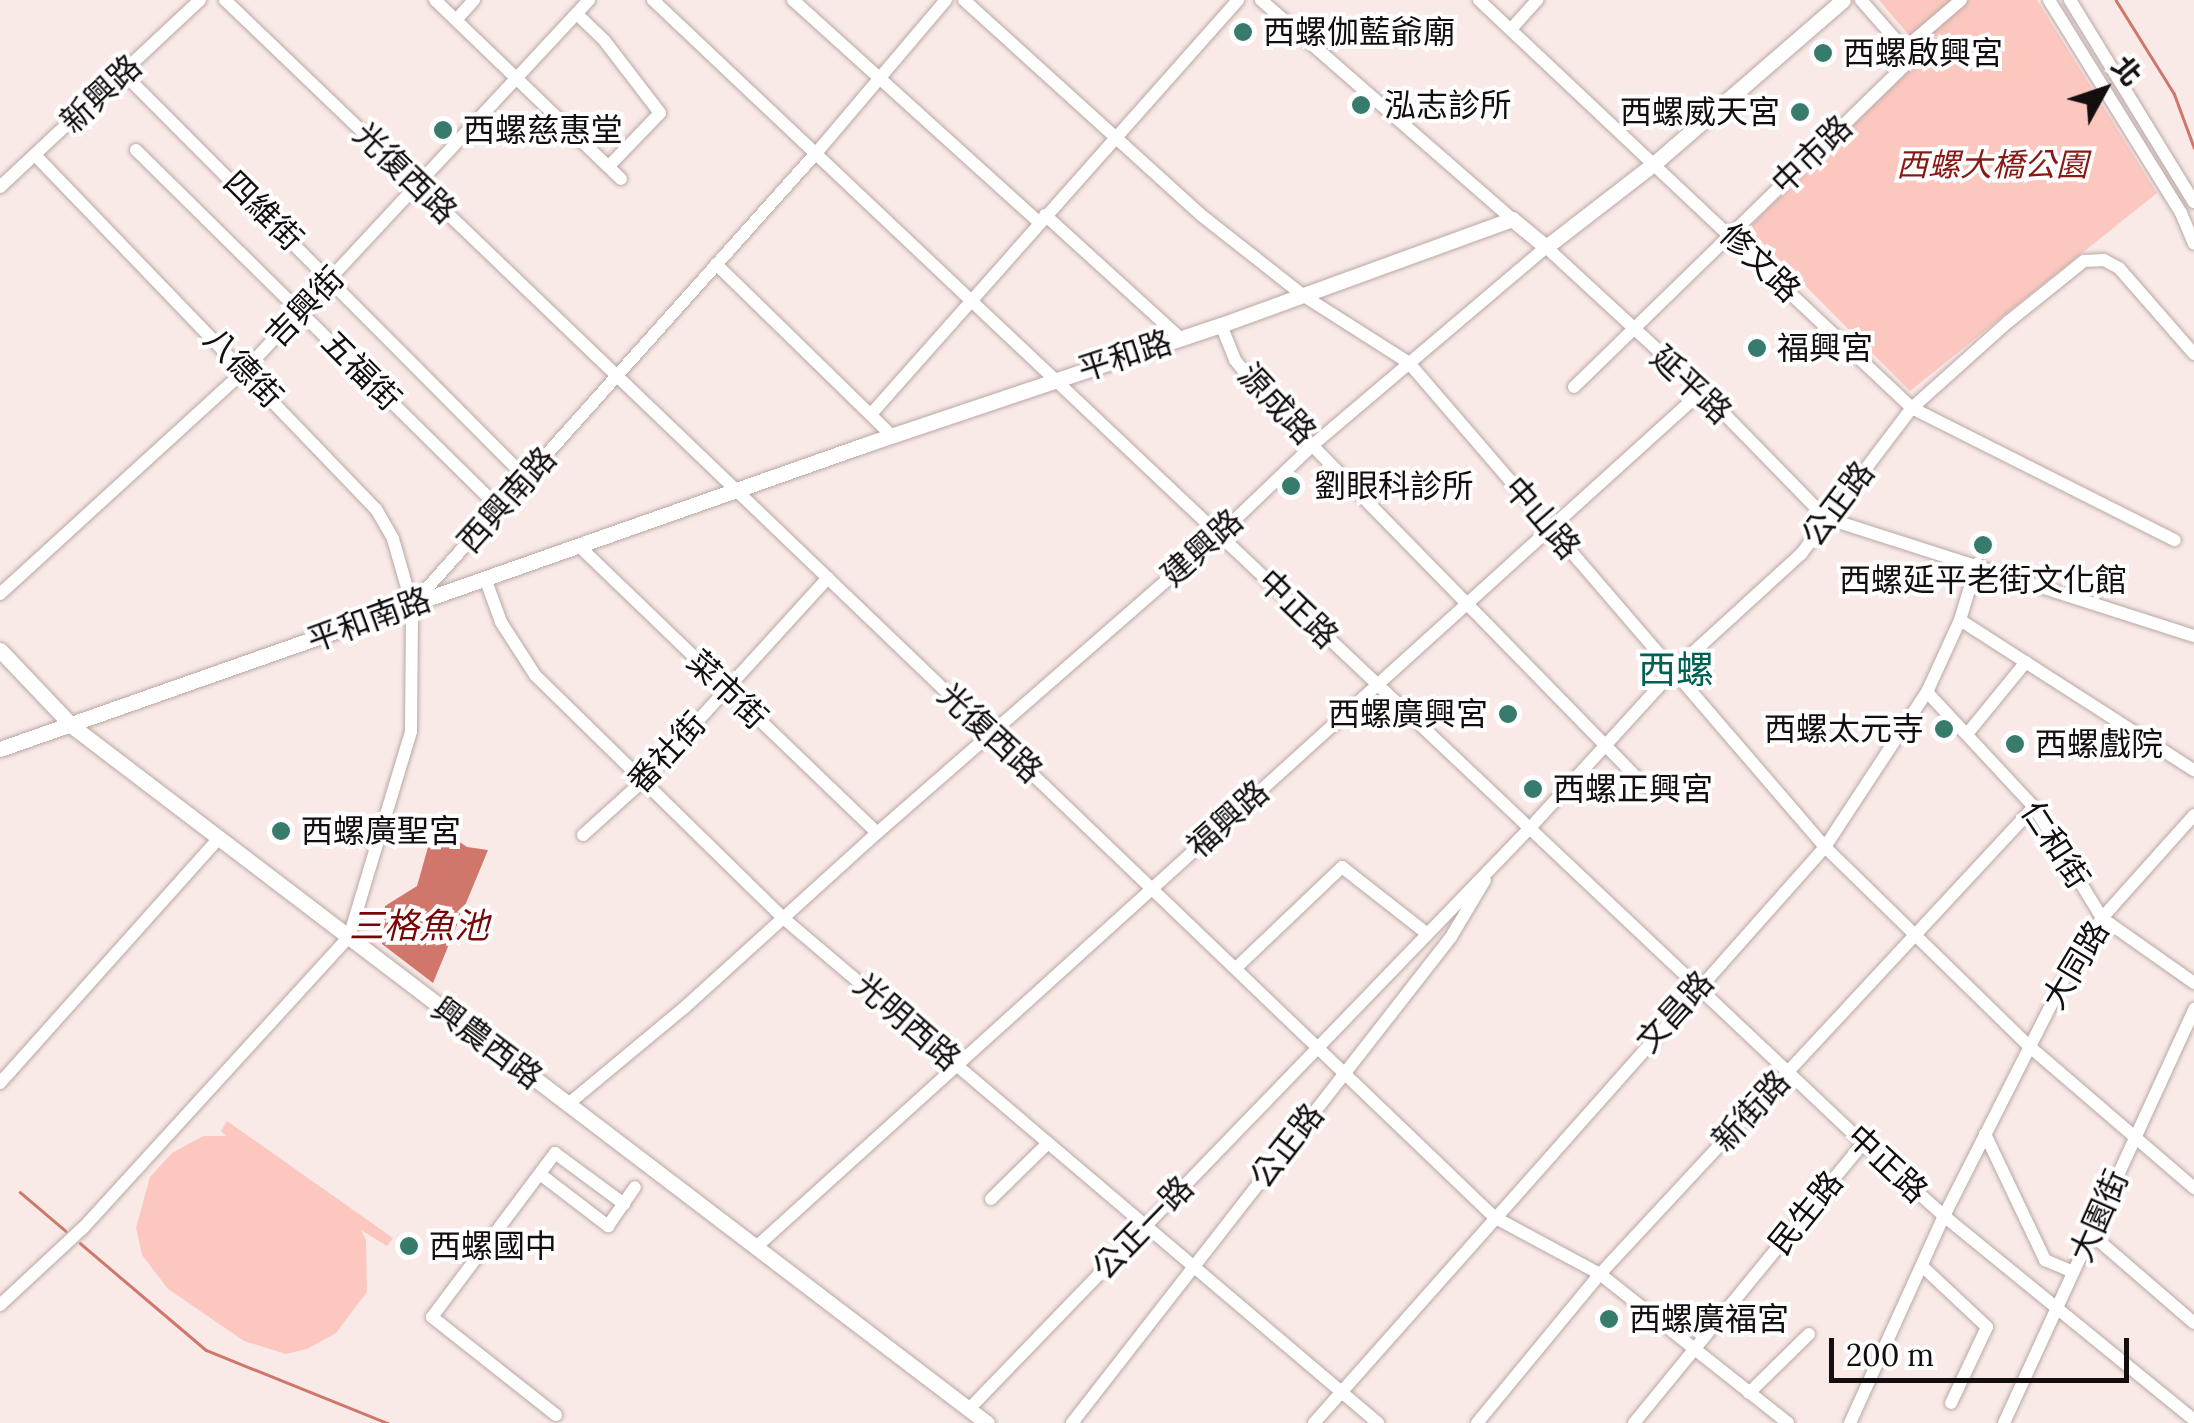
<!DOCTYPE html>
<html>
<head>
<meta charset="utf-8">
<style>
	body { margin:0 }
	#map { position:relative; width:2194px; height:1423px; overflow:hidden; background:#faeae7; font-family:Lora,"Noto Sans TC",serif }
	div>[style] { position:absolute }
	.green>* { inset:0; background:#fbc7bf }
	.water>* { inset:0; background:#d0766a }
	.stream>* { height:2.5px; margin:-1.25px; padding:0 1.25px; transform-origin:1.25px; border-radius:1.25px; background:#d0766a }
	.roads { filter:drop-shadow(0 0 2px #b7a8a5) drop-shadow(0 0 2px #b7a8a5) }
	.minor>* { height:12px; margin:-6px; padding:0 6px; transform-origin:6px; border-radius:6px; background:#fff }
	.major>* { height:15px; margin:-7.5px; padding:0 7.5px; transform-origin:7.5px; border-radius:7.5px; background:#fff }
	.dots>* { width:28px; height:28px; translate:-50% -50%; box-sizing:border-box; border:5px solid #fff; border-radius:50% }
	span { translate:-50% -50%; white-space:nowrap; text-align:center; line-height:1.15; -webkit-text-stroke:8px #fff; paint-order:stroke }
	.poi-label { font-size:32px; color:#140e0e }
	.left { translate:0 -50%; text-align:left }
	.right { translate:-100% -50%; text-align:right }
	.street-label { font-size:32px; color:#140e0e }
	.park-label { font-size:32px; color:#871a14; font-style:italic }
	.water-label { font-size:35px; color:#790606; font-style:italic }
	.quarter-label { font-size:38px; color:#006052 }
	.north { position:absolute; left:2054px; top:40px; width:100px; height:100px; -webkit-text-stroke:8px #fff; paint-order:stroke; rotate:50deg; font-size:28px; font-weight:700; line-height:40px; text-align:center; color:#140e0e }
	.north::after { content:''; display:block; margin:auto; width:35px; height:45px; background:#140e0e; clip-path:polygon(50% 0,100% 100%,50% 72%,0 100%) }
	.scale { position:absolute; left:1829px; top:1338px; width:300px; height:45px; box-sizing:border-box; border:5px solid #140e0e; border-top:0; padding-left:12px; font-size:30px; line-height:35px; white-space:nowrap; color:#140e0e; -webkit-text-stroke:8px #fff; paint-order:stroke }
</style>
</head>
<body>
<div id="map">
	<div class="green">
		<i style="clip-path:polygon(1879px 0,2037px 0,2157px 193px,1910px 391px,1748px 228px,1915px 65px,1919px 47px)"></i>
		<i style="clip-path:polygon(227px 1121px,393px 1238px,387px 1246px,361px 1230px,366px 1240px,367px 1292px,336px 1333px,307px 1349px,286px 1354px,244px 1341px,168px 1289px,142px 1255px,136px 1228px,150px 1177px,172px 1153px,203px 1136px,226px 1136px,221px 1131px)"></i>
	</div>
	<div class="water">
		<i style="clip-path:polygon(439px 828px,467px 847px,488px 850px,433px 983px,382px 944px,385px 906px,417px 886px,432px 833px)"></i>
	</div>
	<div class="stream">
		<i style="left:2116px;top:0;width:110px;rotate:58.1deg"></i>
		<i style="left:2174px;top:93px;width:58px;rotate:69.7deg"></i>
		<i style="left:20px;top:1192px;width:60px;rotate:40.3deg"></i>
		<i style="left:80px;top:1243px;width:165px;rotate:40.3deg"></i>
		<i style="left:206px;top:1350px;width:196px;rotate:21.9deg"></i>
	</div>
	<div class="roads">
		<div class="minor">
			<i style="left:225px;top:0;width:1758px;rotate:43.8deg"></i>
			<i style="left:1494px;top:1217px;width:120px;rotate:28.3deg"></i>
			<i style="left:1600px;top:1274px;width:240px;rotate:38.4deg"></i>
			<i style="left:435px;top:0;width:258px;rotate:43.9deg"></i>
			<i style="left:653px;top:0;width:1664px;rotate:43.37deg"></i>
			<i style="left:1863px;top:1143px;width:109px;rotate:42deg"></i>
			<i style="left:1944px;top:1216px;width:323px;rotate:39.2deg"></i>
			<i style="left:793px;top:0;width:331px;rotate:42.1deg"></i>
			<i style="left:964px;top:0;width:320px;rotate:42.2deg"></i>
			<i style="left:1201px;top:215px;width:131px;rotate:38.2deg"></i>
			<i style="left:1304px;top:296px;width:125px;rotate:32.5deg"></i>
			<i style="left:1409px;top:363px;width:638px;rotate:49.32deg"></i>
			<i style="left:1825px;top:847px;width:285px;rotate:44.3deg"></i>
			<i style="left:2029px;top:1046px;width:218px;rotate:40.7deg"></i>
			<i style="left:1261px;top:0;width:333px;rotate:41.1deg"></i>
			<i style="left:1479px;top:0;width:595px;rotate:43.3deg"></i>
			<i style="left:1912px;top:408px;width:294px;rotate:26.7deg"></i>
			<i style="left:2049px;top:0;width:251px;rotate:58.2deg"></i>
			<i style="left:2181px;top:213px;width:33px;rotate:67deg"></i>
			<i style="left:2070px;top:0;width:237px;rotate:58.5deg"></i>
			<i style="left:577px;top:14px;width:37px;rotate:44deg"></i>
			<i style="left:604px;top:40px;width:92px;rotate:52.5deg"></i>
			<i style="left:660px;top:113px;width:74px;rotate:133.9deg"></i>
			<i style="left:456px;top:20px;width:27px;rotate:-48deg"></i>
			<i style="left:1512px;top:28px;width:38px;rotate:-48deg"></i>
			<i style="left:1904px;top:49px;width:75px;rotate:-40.7deg"></i>
			<i style="left:124px;top:74px;width:570px;rotate:45.14deg"></i>
			<i style="left:136px;top:150px;width:510px;rotate:44.6deg"></i>
			<i style="left:35px;top:155px;width:492px;rotate:46.1deg"></i>
			<i style="left:376px;top:509px;width:34px;rotate:60deg"></i>
			<i style="left:393px;top:539px;width:69px;rotate:73.9deg"></i>
			<i style="left:0;top:187px;width:274px;rotate:-43.1deg"></i>
			<i style="left:1045px;top:215px;width:183px;rotate:42.3deg"></i>
			<i style="left:716px;top:264px;width:248px;rotate:44.3deg"></i>
			<i style="left:1221px;top:325px;width:38px;rotate:68deg"></i>
			<i style="left:1235px;top:360px;width:48px;rotate:51deg"></i>
			<i style="left:1265px;top:397px;width:545px;rotate:45.67deg"></i>
			<i style="left:1574px;top:387px;width:466px;rotate:-44.2deg"></i>
			<i style="left:1908px;top:62px;width:14px;rotate:-107deg"></i>
			<i style="left:1904px;top:49px;width:65px;rotate:-131.3deg"></i>
			<i style="left:872px;top:413px;width:552px;rotate:-48.45deg"></i>
			<i style="left:580px;top:547px;width:412px;rotate:43.9deg"></i>
			<i style="left:485px;top:578px;width:47px;rotate:70deg"></i>
			<i style="left:501px;top:622px;width:63px;rotate:57.3deg"></i>
			<i style="left:535px;top:675px;width:346px;rotate:44.4deg"></i>
			<i style="left:782px;top:917px;width:782px;rotate:40.33deg"></i>
			<i style="left:0;top:594px;width:333px;rotate:-42.4deg"></i>
			<i style="left:246px;top:369px;width:504px;rotate:-47.09deg"></i>
			<i style="left:1960px;top:620px;width:278px;rotate:32.7deg"></i>
			<i style="left:1927px;top:692px;width:157px;rotate:47.1deg"></i>
			<i style="left:2034px;top:807px;width:130px;rotate:58.5deg"></i>
			<i style="left:2102px;top:918px;width:113px;rotate:35.2deg"></i>
			<i style="left:1967px;top:734px;width:93px;rotate:-50.7deg"></i>
			<i style="left:583px;top:835px;width:81px;rotate:-42deg"></i>
			<i style="left:643px;top:781px;width:275px;rotate:-47.7deg"></i>
			<i style="left:1237px;top:967px;width:145px;rotate:-43.6deg"></i>
			<i style="left:1342px;top:867px;width:105px;rotate:38.1deg"></i>
			<i style="left:0;top:1083px;width:330px;rotate:-48.2deg"></i>
			<i style="left:567px;top:1105px;width:152px;rotate:-39.7deg"></i>
			<i style="left:684px;top:1008px;width:261px;rotate:-42.2deg"></i>
			<i style="left:877px;top:833px;width:454px;rotate:-41.1deg"></i>
			<i style="left:1219px;top:535px;width:132px;rotate:-43.8deg"></i>
			<i style="left:1314px;top:444px;width:304px;rotate:-40.3deg"></i>
			<i style="left:1546px;top:247px;width:212px;rotate:42.7deg"></i>
			<i style="left:1702px;top:391px;width:177px;rotate:45.7deg"></i>
			<i style="left:1826px;top:518px;width:386px;rotate:17.8deg"></i>
			<i style="left:1985px;top:1134px;width:140px;rotate:64.5deg"></i>
			<i style="left:2045px;top:1260px;width:30px;rotate:23deg"></i>
			<i style="left:540px;top:1174px;width:86px;rotate:37.4deg"></i>
			<i style="left:608px;top:1226px;width:47px;rotate:-55.3deg"></i>
			<i style="left:991px;top:1199px;width:80px;rotate:-44.5deg"></i>
			<i style="left:2091px;top:1234px;width:136px;rotate:40.8deg"></i>
			<i style="left:755px;top:1248px;width:1277px;rotate:-42.14deg"></i>
			<i style="left:1922px;top:1266px;width:89px;rotate:43.2deg"></i>
			<i style="left:1987px;top:1327px;width:84px;rotate:115.3deg"></i>
			<i style="left:0;top:1305px;width:113px;rotate:-42.9deg"></i>
			<i style="left:83px;top:1228px;width:394px;rotate:-47.6deg"></i>
			<i style="left:349px;top:937px;width:215px;rotate:-73.2deg"></i>
			<i style="left:411px;top:731px;width:126px;rotate:-89.5deg"></i>
			<i style="left:412px;top:605px;width:608px;rotate:-48.2deg"></i>
			<i style="left:817px;top:152px;width:199px;rotate:-49.7deg"></i>
			<i style="left:1749px;top:1393px;width:84px;rotate:-44.5deg"></i>
			<i style="left:969px;top:1409px;width:806px;rotate:-46.01deg"></i>
			<i style="left:1529px;top:829px;width:217px;rotate:-47.6deg"></i>
			<i style="left:1675px;top:669px;width:171px;rotate:-42.4deg"></i>
			<i style="left:1801px;top:554px;width:183px;rotate:-52.8deg"></i>
			<i style="left:1912px;top:408px;width:129px;rotate:-41.9deg"></i>
			<i style="left:2008px;top:322px;width:97px;rotate:-38.8deg"></i>
			<i style="left:2084px;top:261px;width:20px;rotate:-3deg"></i>
			<i style="left:2104px;top:260px;width:17px;rotate:28deg"></i>
			<i style="left:2119px;top:268px;width:114px;rotate:48.9deg"></i>
			<i style="left:556px;top:1415px;width:158px;rotate:-141.7deg"></i>
			<i style="left:432px;top:1317px;width:205px;rotate:-53.1deg"></i>
			<i style="left:555px;top:1153px;width:86px;rotate:36.5deg"></i>
			<i style="left:1072px;top:1423px;width:616px;rotate:-52.05deg"></i>
			<i style="left:1451px;top:937px;width:66px;rotate:-59.2deg"></i>
			<i style="left:1314px;top:1423px;width:770px;rotate:-48.42deg"></i>
			<i style="left:1825px;top:847px;width:186px;rotate:-56.7deg"></i>
			<i style="left:1927px;top:692px;width:79px;rotate:-65.4deg"></i>
			<i style="left:1960px;top:620px;width:59px;rotate:-73.1deg"></i>
			<i style="left:1477px;top:1423px;width:193px;rotate:-50.5deg"></i>
			<i style="left:1600px;top:1274px;width:638px;rotate:-47.1deg"></i>
			<i style="left:1634px;top:1423px;width:362px;rotate:-50.7deg"></i>
			<i style="left:1850px;top:1423px;width:227px;rotate:-65.6deg"></i>
			<i style="left:1944px;top:1216px;width:287px;rotate:-63.1deg"></i>
			<i style="left:2074px;top:960px;width:50px;rotate:-56.3deg"></i>
			<i style="left:2102px;top:918px;width:138px;rotate:-48.2deg"></i>
			<i style="left:2004px;top:1423px;width:456px;rotate:-65.3deg"></i>
		</div>
		<div class="major">
			<i style="left:0;top:650px;width:105px;rotate:46.5deg"></i>
			<i style="left:72px;top:726px;width:1150px;rotate:37.3deg"></i>
			<i style="left:0;top:749px;width:919px;rotate:-19.38deg"></i>
			<i style="left:867px;top:444px;width:373px;rotate:-18.6deg"></i>
			<i style="left:1221px;top:325px;width:310px;rotate:-20deg"></i>
			<i style="left:1512px;top:219px;width:44px;rotate:39.5deg"></i>
			<i style="left:1546px;top:247px;width:139px;rotate:-37.7deg"></i>
			<i style="left:1656px;top:162px;width:247px;rotate:-40.9deg"></i>
		</div>
	</div>
	<div class="dots">
		<i style="left:1243px;top:32px;background:#377b6d"></i>
		<i style="left:1823px;top:53px;background:#377b6d"></i>
		<i style="left:1361px;top:105px;background:#377b6d"></i>
		<i style="left:1800px;top:112px;background:#377b6d"></i>
		<i style="left:443px;top:130px;background:#377b6d"></i>
		<i style="left:1757px;top:348px;background:#377b6d"></i>
		<i style="left:1291px;top:486px;background:#377b6d"></i>
		<i style="left:1983px;top:545px;background:#377b6d"></i>
		<i style="left:1508px;top:714px;background:#377b6d"></i>
		<i style="left:1944px;top:729px;background:#377b6d"></i>
		<i style="left:2015px;top:744px;background:#377b6d"></i>
		<i style="left:1533px;top:789px;background:#377b6d"></i>
		<i style="left:281px;top:831px;background:#377b6d"></i>
		<i style="left:409px;top:1246px;background:#377b6d"></i>
		<i style="left:1609px;top:1319px;background:#377b6d"></i>
	</div>
	<div class="poi-label">
		<span class="left" style="left:1263px;top:32px">西螺伽藍爺廟</span>
		<span class="left" style="left:1843px;top:53px">西螺啟興宮</span>
		<span class="left" style="left:1384px;top:105px">泓志診所</span>
		<span class="right" style="left:1780px;top:112px">西螺威天宮</span>
		<span class="left" style="left:463px;top:130px">西螺慈惠堂</span>
		<span class="left" style="left:1777px;top:348px">福興宮</span>
		<span class="left" style="left:1314px;top:486px">劉眼科診所</span>
		<span style="left:1983px;top:580px">西螺延平老街文化館</span>
		<span class="right" style="left:1488px;top:714px">西螺廣興宮</span>
		<span class="right" style="left:1924px;top:729px">西螺太元寺</span>
		<span class="left" style="left:2035px;top:744px">西螺戲院</span>
		<span class="left" style="left:1553px;top:789px">西螺正興宮</span>
		<span class="left" style="left:301px;top:831px">西螺廣聖宮</span>
		<span class="left" style="left:429px;top:1246px">西螺國中</span>
		<span class="left" style="left:1629px;top:1319px">西螺廣福宮</span>
	</div>
	<div class="street-label">
		<span style="left:101px;top:94px;rotate:-43deg">新興路</span>
		<span style="left:1812px;top:155px;rotate:-44deg">中市路</span>
		<span style="left:405px;top:173px;rotate:44deg">光復西路</span>
		<span style="left:263px;top:211px;rotate:45deg">四維街</span>
		<span style="left:1760px;top:263px;rotate:44deg">修文路</span>
		<span style="left:305px;top:307px;rotate:-46deg">吉興街</span>
		<span style="left:1125px;top:356px;rotate:-18deg">平和路</span>
		<span style="left:243px;top:368px;rotate:46deg">八德街</span>
		<span style="left:361px;top:371px;rotate:45deg">五福街</span>
		<span style="left:1691px;top:385px;rotate:43deg">延平路</span>
		<span style="left:1277px;top:404px;rotate:47deg">源成路</span>
		<span style="left:507px;top:500px;rotate:-48deg">西興南路</span>
		<span style="left:1838px;top:504px;rotate:-53deg">公正路</span>
		<span style="left:1542px;top:518px;rotate:49deg">中山路</span>
		<span style="left:1202px;top:548px;rotate:-42deg">建興路</span>
		<span style="left:1298px;top:609px;rotate:44deg">中正路</span>
		<span style="left:369px;top:620px;rotate:-20deg">平和南路</span>
		<span style="left:727px;top:690px;rotate:44deg">菜市街</span>
		<span style="left:990px;top:733px;rotate:43deg">光復西路</span>
		<span style="left:667px;top:753px;rotate:-47deg">番社街</span>
		<span style="left:1228px;top:819px;rotate:-42deg">福興路</span>
		<span style="left:2055px;top:845px;rotate:57deg">仁和街</span>
		<span style="left:2076px;top:965px;rotate:-59deg">大同路</span>
		<span style="left:1675px;top:1012px;rotate:-48deg">文昌路</span>
		<span style="left:907px;top:1022px;rotate:41deg">光明西路</span>
		<span style="left:487px;top:1043px;rotate:37deg">興農西路</span>
		<span style="left:1751px;top:1111px;rotate:-47deg">新街路</span>
		<span style="left:1287px;top:1146px;rotate:-52deg">公正路</span>
		<span style="left:1887px;top:1164px;rotate:43deg">中正路</span>
		<span style="left:1806px;top:1213px;rotate:-51deg">民生路</span>
		<span style="left:2099px;top:1216px;rotate:-66deg">大園街</span>
		<span style="left:1143px;top:1228px;rotate:-46deg">公正一路</span>
	</div>
	<div class="park-label">
		<span style="left:1992px;top:165px">西螺大橋公園</span>
	</div>
	<div class="water-label">
		<span style="left:419px;top:926px">三格魚池</span>
	</div>
	<div class="quarter-label">
		<span style="left:1676px;top:670px">西螺</span>
	</div>
	<div class="north">北</div>
	<div class="scale">200 m</div>
</div>
</body>
</html>
